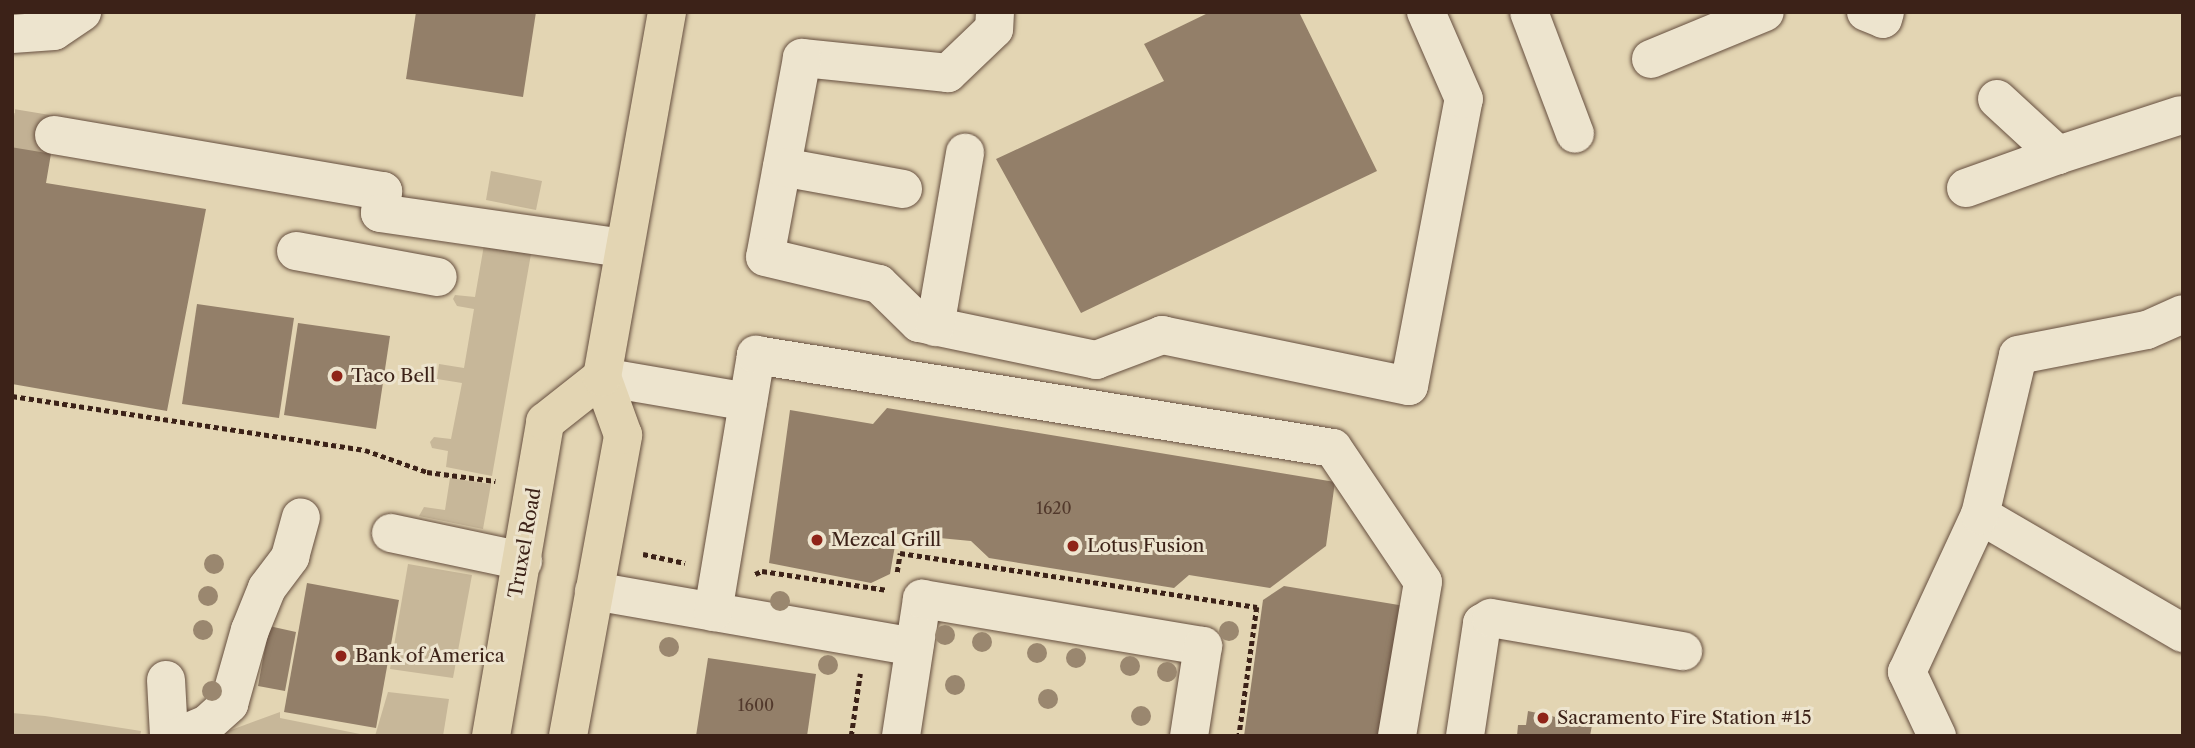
<!DOCTYPE html>
<html>
<head>
<meta charset="utf-8">
<style>
	body { margin:0 }
	#map { position:relative; width:2195px; height:748px; overflow:hidden; background:#e3d5b3; font-family:"Libre Caslon Text",serif }
	div>[style] { position:absolute }
	.green>* { inset:0; background:#c7b799 }
	.building>* { inset:0; background:#937f69 }
	.minor-tunnel>* { height:38px; margin-top:-19px; transform-origin:0; background:repeating-linear-gradient(90deg,#c2b194 0 38px,transparent 0 57px) }
	.path>* { height:4.5px; margin-top:-2.25px; transform-origin:0; background:repeating-linear-gradient(90deg,#3c2218 0 5px,transparent 0 8.5px) }
	.roads { filter:drop-shadow(0 0 2px #664f3f) drop-shadow(0 0 2px #664f3f) }
	.minor>* { height:38px; margin:-19px; padding:0 19px; transform-origin:19px; border-radius:19px; background:#ede4ce }
	.major>* { height:38px; margin:-19px; padding:0 19px; transform-origin:19px; border-radius:19px; background:#e3d5b3 }
	.trees>* { width:20px; height:20px; margin:-10px; border-radius:50%; background:#9a876f }
	.dots>* { width:19px; height:19px; translate:-50% -50%; box-sizing:border-box; border:4px solid #ede4ce; border-radius:50% }
	span { translate:-50% -50%; white-space:nowrap; text-align:center; line-height:1.15; -webkit-text-stroke:6px #ede4ce; paint-order:stroke }
	.number-label { font-size:16px; color:#52392c }
	.number-label span { -webkit-text-stroke-width:0 }
	.poi-label { font-size:19px; color:#3c2218 }
	.left { translate:0 -50%; text-align:left }
	.street-label { font-size:19px; color:#3c2218 }
	.frame { position:absolute; inset:0; border:14px solid #3c2218; pointer-events:none }
</style>
</head>
<body>
<div id="map">
	<div class="green">
		<i style="clip-path:polygon(491px 171px,542px 181px,536px 210px,486px 200px)"></i>
		<i style="clip-path:polygon(484px 245px,531px 254px,492px 476px,446px 467px,448px 451px,432px 448px,430px 442px,434px 437px,451px 439px,462px 383px,437px 379px,439px 364px,464px 368px,474px 309px,457px 306px,453px 299px,455px 295px,475px 297px)"></i>
		<i style="clip-path:polygon(450px 478px,491px 484px,483px 529px,419px 516px,424px 507px,445px 510px)"></i>
		<i style="clip-path:polygon(408px 564px,472px 575px,453px 678px,390px 669px)"></i>
		<i style="clip-path:polygon(388px 692px,449px 699px,443px 736px,375px 736px)"></i>
		<i style="clip-path:polygon(280px 712px,280px 718px,370px 736px,215px 736px)"></i>
		<i style="clip-path:polygon(12px 713px,45px 716px,141px 731px,140px 736px,12px 736px)"></i>
	</div>
	<div class="building">
		<i style="clip-path:polygon(416px 12px,536px 12px,523px 97px,406px 79px)"></i>
		<i style="clip-path:polygon(1210px 12px,1299px 12px,1377px 171px,1081px 313px,996px 159px,1164px 81px,1144px 44px)"></i>
		<i style="clip-path:polygon(12px 124px,55px 130px,46px 183px,206px 209px,167px 411px,12px 384px)"></i>
		<i style="clip-path:polygon(197px 304px,294px 318px,279px 418px,182px 404px)"></i>
		<i style="clip-path:polygon(298px 323px,390px 336px,376px 429px,284px 415px)"></i>
		<i style="clip-path:polygon(887px 408px,1335px 482px,1326px 546px,1270px 588px,1189px 575px,1174px 588px,989px 558px,971px 541px,897px 534px,890px 574px,871px 583px,769px 563px,790px 410px,873px 424px)"></i>
		<i style="clip-path:polygon(307px 583px,399px 600px,376px 728px,284px 712px)"></i>
		<i style="clip-path:polygon(1284px 586px,1411px 607px,1391px 736px,1244px 736px,1263px 600px)"></i>
		<i style="clip-path:polygon(269px 626px,296px 632px,285px 691px,258px 686px)"></i>
		<i style="clip-path:polygon(708px 658px,816px 674px,807px 736px,696px 736px)"></i>
		<i style="clip-path:polygon(1528px 711px,1592px 725px,1590px 736px,1517px 736px,1518px 725px,1526px 725px)"></i>
	</div>
	<div class="minor-tunnel">
		<i style="left:12px;top:128px;width:43px;rotate:9.5deg"></i>
	</div>
	<div class="path">
		<i style="left:12px;top:396px;width:357px;rotate:8.7deg"></i>
		<i style="left:365px;top:450px;width:66px;rotate:19.5deg"></i>
		<i style="left:427px;top:472px;width:69px;rotate:7.5deg"></i>
		<i style="left:643px;top:554px;width:43px;rotate:12.1deg"></i>
		<i style="left:897px;top:572px;width:19px;rotate:-81deg"></i>
		<i style="left:900px;top:553px;width:361px;rotate:8.6deg"></i>
		<i style="left:1257px;top:607px;width:130px;rotate:97.9deg"></i>
		<i style="left:755px;top:574px;width:8px;rotate:-23deg"></i>
		<i style="left:762px;top:571px;width:127px;rotate:8.6deg"></i>
		<i style="left:851px;top:736px;width:63px;rotate:-81.7deg"></i>
	</div>
	<div class="roads">
		<div class="minor">
			<i style="left:995px;top:12px;width:17px;rotate:93deg"></i>
			<i style="left:994px;top:29px;width:64px;rotate:136.3deg"></i>
			<i style="left:948px;top:73px;width:147px;rotate:-174.1deg"></i>
			<i style="left:802px;top:58px;width:202px;rotate:100.5deg"></i>
			<i style="left:765px;top:257px;width:117px;rotate:13.3deg"></i>
			<i style="left:879px;top:284px;width:56px;rotate:44.3deg"></i>
			<i style="left:919px;top:323px;width:181px;rotate:11.8deg"></i>
			<i style="left:1096px;top:360px;width:71px;rotate:-20.7deg"></i>
			<i style="left:1162px;top:335px;width:252px;rotate:11.7deg"></i>
			<i style="left:1409px;top:386px;width:292px;rotate:-79.2deg"></i>
			<i style="left:1464px;top:99px;width:95px;rotate:-113.6deg"></i>
			<i style="left:1529px;top:12px;width:130px;rotate:69.3deg"></i>
			<i style="left:1866px;top:12px;width:18px;rotate:22deg"></i>
			<i style="left:1883px;top:19px;width:7px;rotate:-74deg"></i>
			<i style="left:12px;top:34px;width:42px;rotate:-4.1deg"></i>
			<i style="left:54px;top:31px;width:34px;rotate:-34deg"></i>
			<i style="left:1651px;top:59px;width:123px;rotate:-22.4deg"></i>
			<i style="left:1997px;top:99px;width:83px;rotate:42.6deg"></i>
			<i style="left:2058px;top:155px;width:129px;rotate:-18deg"></i>
			<i style="left:54px;top:135px;width:334px;rotate:9.7deg"></i>
			<i style="left:383px;top:191px;width:22px;rotate:98deg"></i>
			<i style="left:380px;top:213px;width:246px;rotate:8.2deg"></i>
			<i style="left:782px;top:167px;width:123px;rotate:10.3deg"></i>
			<i style="left:1966px;top:188px;width:98px;rotate:-19.7deg"></i>
			<i style="left:296px;top:251px;width:144px;rotate:10.4deg"></i>
			<i style="left:935px;top:327px;width:177px;rotate:-80.2deg"></i>
			<i style="left:602px;top:377px;width:148px;rotate:9.7deg"></i>
			<i style="left:1980px;top:515px;width:235px;rotate:30.2deg"></i>
			<i style="left:391px;top:533px;width:135px;rotate:12deg"></i>
			<i style="left:594px;top:591px;width:325px;rotate:9.9deg"></i>
			<i style="left:713px;top:612px;width:261px;rotate:-80.5deg"></i>
			<i style="left:756px;top:355px;width:584px;rotate:9.16deg"></i>
			<i style="left:1333px;top:448px;width:161px;rotate:56.1deg"></i>
			<i style="left:1423px;top:582px;width:156px;rotate:99.6deg"></i>
			<i style="left:166px;top:680px;width:56px;rotate:86.9deg"></i>
			<i style="left:179px;top:736px;width:30px;rotate:-23deg"></i>
			<i style="left:207px;top:724px;width:30px;rotate:-42deg"></i>
			<i style="left:229px;top:704px;width:77px;rotate:-74.2deg"></i>
			<i style="left:250px;top:630px;width:45px;rotate:-68deg"></i>
			<i style="left:267px;top:588px;width:39px;rotate:-53deg"></i>
			<i style="left:290px;top:557px;width:41px;rotate:-74.6deg"></i>
			<i style="left:901px;top:736px;width:139px;rotate:-81.3deg"></i>
			<i style="left:922px;top:599px;width:285px;rotate:9.5deg"></i>
			<i style="left:1203px;top:646px;width:91px;rotate:98.8deg"></i>
			<i style="left:1465px;top:736px;width:114px;rotate:-81.4deg"></i>
			<i style="left:1482px;top:623px;width:10px;rotate:-29deg"></i>
			<i style="left:1491px;top:618px;width:195px;rotate:9.8deg"></i>
			<i style="left:1937px;top:736px;width:71px;rotate:-115.1deg"></i>
			<i style="left:1907px;top:672px;width:173px;rotate:-65.1deg"></i>
			<i style="left:1980px;top:515px;width:164px;rotate:-76.6deg"></i>
			<i style="left:2018px;top:355px;width:131px;rotate:-11deg"></i>
			<i style="left:2147px;top:330px;width:39px;rotate:-24deg"></i>
		</div>
		<div class="major">
			<i style="left:491px;top:736px;width:319px;rotate:-80.2deg"></i>
			<i style="left:545px;top:422px;width:73px;rotate:-38.3deg"></i>
			<i style="left:568px;top:736px;width:306px;rotate:-79.6deg"></i>
			<i style="left:623px;top:435px;width:62px;rotate:-109.9deg"></i>
			<i style="left:602px;top:377px;width:371px;rotate:-79.9deg"></i>
		</div>
	</div>
	<div class="trees">
		<i style="left:214px;top:564px"></i>
		<i style="left:208px;top:596px"></i>
		<i style="left:780px;top:601px"></i>
		<i style="left:203px;top:630px"></i>
		<i style="left:1229px;top:631px"></i>
		<i style="left:945px;top:635px"></i>
		<i style="left:982px;top:642px"></i>
		<i style="left:669px;top:647px"></i>
		<i style="left:1037px;top:653px"></i>
		<i style="left:1076px;top:658px"></i>
		<i style="left:828px;top:665px"></i>
		<i style="left:1130px;top:666px"></i>
		<i style="left:1167px;top:672px"></i>
		<i style="left:955px;top:685px"></i>
		<i style="left:212px;top:691px"></i>
		<i style="left:1048px;top:699px"></i>
		<i style="left:1141px;top:716px"></i>
	</div>
	<div class="dots">
		<i style="left:337px;top:376px;background:#8f2418"></i>
		<i style="left:817px;top:540px;background:#8f2418"></i>
		<i style="left:1073px;top:546px;background:#8f2418"></i>
		<i style="left:341px;top:656px;background:#8f2418"></i>
		<i style="left:1543px;top:718px;background:#8f2418"></i>
	</div>
	<div class="number-label">
		<span style="left:1054px;top:508px">1620</span>
		<span style="left:756px;top:705px">1600</span>
	</div>
	<div class="poi-label">
		<span class="left" style="left:351px;top:376px">Taco Bell</span>
		<span class="left" style="left:831px;top:540px">Mezcal Grill</span>
		<span class="left" style="left:1087px;top:546px">Lotus Fusion</span>
		<span class="left" style="left:355px;top:656px">Bank of America</span>
		<span class="left" style="left:1557px;top:718px">Sacramento Fire Station #15</span>
	</div>
	<div class="street-label">
		<span style="left:525px;top:543px;rotate:-80deg">Truxel Road</span>
	</div>
	<div class="frame"></div>
</div>
</body>
</html>
